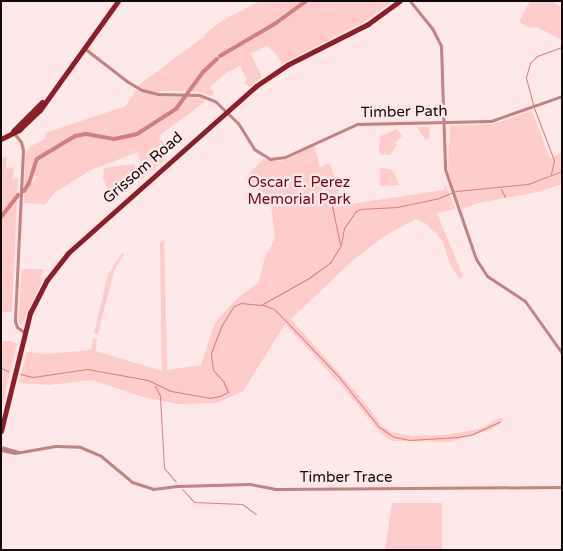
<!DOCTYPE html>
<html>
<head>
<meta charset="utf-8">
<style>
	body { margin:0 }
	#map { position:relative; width:563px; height:551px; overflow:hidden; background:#ffe9e8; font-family:"Varela Round",sans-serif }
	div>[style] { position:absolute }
	.green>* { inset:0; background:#fdcccb }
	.stream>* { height:1px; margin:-0.5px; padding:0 0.5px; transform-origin:0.5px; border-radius:0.5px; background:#d57e7f }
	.river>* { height:4px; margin:-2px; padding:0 2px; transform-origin:2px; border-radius:2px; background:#d57e7f }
	.minor>* { height:3px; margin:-1.5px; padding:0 1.5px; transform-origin:1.5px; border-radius:1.5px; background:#c08382 }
	.major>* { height:5px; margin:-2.5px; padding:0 2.5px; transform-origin:2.5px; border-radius:2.5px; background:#8a1e2b }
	span { translate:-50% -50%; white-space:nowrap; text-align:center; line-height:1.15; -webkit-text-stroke:5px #ffe9e8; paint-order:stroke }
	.street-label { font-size:15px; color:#110a0a }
	.park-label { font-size:15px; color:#74061c }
	.frame { position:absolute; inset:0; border:2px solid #110a0a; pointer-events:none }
</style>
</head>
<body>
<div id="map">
	<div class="green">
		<i style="clip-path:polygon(evenodd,260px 1px,393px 1px,365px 21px,282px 64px,275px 53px,267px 46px,251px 54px,262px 77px,249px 87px,244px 82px,247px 80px,240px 66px,226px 73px,209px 88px,214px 92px,212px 96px,195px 91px,160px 91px,157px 96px,195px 97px,205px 99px,205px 102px,160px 135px,159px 140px,163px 141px,165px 160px,141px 180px,142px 169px,138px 152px,91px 170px,54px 193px,45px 205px,24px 203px,25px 154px,31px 146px,45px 139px,45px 133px,126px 106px,140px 84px,205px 36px,205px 34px,222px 21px,260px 1px,36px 170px,34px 176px,38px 177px,30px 185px,27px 182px,28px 175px,36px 170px)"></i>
		<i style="clip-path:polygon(530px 1px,551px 1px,562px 7px,562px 40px,537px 27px,529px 28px,519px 22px)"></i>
		<i style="clip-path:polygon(532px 111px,550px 159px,562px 152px,562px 184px,538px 192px,483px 202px,461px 209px,448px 170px,450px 126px,493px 124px)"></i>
		<i style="clip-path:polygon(417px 127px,429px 127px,430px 137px,426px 140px)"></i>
		<i style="clip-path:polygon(397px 129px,402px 136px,395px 143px,397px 145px,390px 155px,379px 154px,380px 136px)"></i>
		<i style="clip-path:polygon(314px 145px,320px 167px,330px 163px,343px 205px,444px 190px,445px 183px,455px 209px,437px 213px,463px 276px,459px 279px,450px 264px,442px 240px,425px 223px,416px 219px,383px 237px,352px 261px,291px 319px,362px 399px,383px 427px,391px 432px,413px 436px,444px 435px,480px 429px,499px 418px,504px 418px,501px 423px,490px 430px,450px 442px,392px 441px,381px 434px,347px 392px,285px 324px,243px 391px,217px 403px,178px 404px,143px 397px,92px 380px,49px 385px,19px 383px,27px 352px,46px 354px,91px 350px,93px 338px,97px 338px,96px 351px,162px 371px,160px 243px,164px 240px,167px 370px,201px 365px,215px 322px,239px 297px,258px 283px,265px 257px,275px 238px,271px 206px,246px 177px,263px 159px,281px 161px)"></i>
		<i style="clip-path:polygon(7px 157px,6px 169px,13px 167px,14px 169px,12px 180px,18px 178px,12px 312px,1px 312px,1px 158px)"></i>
		<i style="clip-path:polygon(134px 164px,137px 174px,134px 185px,117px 199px,111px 199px,103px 178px,104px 168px)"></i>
		<i style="clip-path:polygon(380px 168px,390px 169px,395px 174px,399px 185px,380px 186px)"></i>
		<i style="clip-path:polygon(122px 253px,124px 254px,114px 271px,98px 334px,94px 333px,108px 274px)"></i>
		<i style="clip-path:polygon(22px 269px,44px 269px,40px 277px,43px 279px,21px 326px,18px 321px)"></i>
		<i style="clip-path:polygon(1px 341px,11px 341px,17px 344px,1px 410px)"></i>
		<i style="clip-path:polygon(392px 503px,442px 503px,442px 550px,385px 550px)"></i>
	</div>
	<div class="stream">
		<i style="left:533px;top:104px;width:28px;rotate:-105deg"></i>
		<i style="left:526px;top:77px;width:15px;rotate:-74deg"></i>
		<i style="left:530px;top:63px;width:10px;rotate:-45deg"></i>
		<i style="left:537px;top:56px;width:27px;rotate:-20deg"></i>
		<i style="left:534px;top:108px;width:56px;rotate:69deg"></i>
		<i style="left:554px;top:160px;width:14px;rotate:102deg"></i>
		<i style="left:501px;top:189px;width:9px;rotate:63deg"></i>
		<i style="left:331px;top:201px;width:44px;rotate:78.2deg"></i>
		<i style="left:263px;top:305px;width:12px;rotate:20deg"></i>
		<i style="left:274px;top:309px;width:17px;rotate:45deg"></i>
		<i style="left:286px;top:321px;width:77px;rotate:46.6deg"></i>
		<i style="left:339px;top:377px;width:64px;rotate:51.3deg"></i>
		<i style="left:379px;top:427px;width:18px;rotate:34deg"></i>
		<i style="left:394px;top:437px;width:15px;rotate:11deg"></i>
		<i style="left:409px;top:440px;width:49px;rotate:-3.5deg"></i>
		<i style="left:458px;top:437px;width:15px;rotate:-11deg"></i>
		<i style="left:473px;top:434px;width:29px;rotate:-25deg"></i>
		<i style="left:1px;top:368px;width:8px;rotate:23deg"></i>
		<i style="left:20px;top:374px;width:13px;rotate:13deg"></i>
		<i style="left:33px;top:377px;width:55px;rotate:-8.4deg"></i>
		<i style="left:87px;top:369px;width:62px;rotate:10.2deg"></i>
		<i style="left:148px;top:380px;width:25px;rotate:26deg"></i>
		<i style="left:171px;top:391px;width:39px;rotate:10deg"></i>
		<i style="left:209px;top:398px;width:11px;rotate:-10deg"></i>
		<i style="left:220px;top:396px;width:9px;rotate:-27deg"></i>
		<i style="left:228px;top:392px;width:12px;rotate:-114deg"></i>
		<i style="left:223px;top:381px;width:15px;rotate:-132deg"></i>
		<i style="left:213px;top:370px;width:17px;rotate:-97deg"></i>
		<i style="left:211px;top:353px;width:30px;rotate:-69deg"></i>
		<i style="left:222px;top:325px;width:22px;rotate:-58deg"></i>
		<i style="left:234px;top:306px;width:8px;rotate:-23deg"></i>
		<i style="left:241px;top:303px;width:20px;rotate:6deg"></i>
		<i style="left:261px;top:305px;width:55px;rotate:-29.4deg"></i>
		<i style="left:309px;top:278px;width:26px;rotate:-36deg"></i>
		<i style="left:330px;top:263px;width:21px;rotate:-59deg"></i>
		<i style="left:341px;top:245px;width:17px;rotate:-80deg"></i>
		<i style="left:344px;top:228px;width:19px;rotate:-55deg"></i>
		<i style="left:355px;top:212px;width:6px;rotate:-31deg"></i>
		<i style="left:360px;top:209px;width:37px;rotate:-3deg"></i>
		<i style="left:397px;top:207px;width:40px;rotate:-12deg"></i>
		<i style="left:436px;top:199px;width:22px;rotate:-22deg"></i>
		<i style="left:456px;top:191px;width:72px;rotate:-5.6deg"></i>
		<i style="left:528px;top:184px;width:36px;rotate:-21deg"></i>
		<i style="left:155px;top:386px;width:11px;rotate:63deg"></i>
		<i style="left:160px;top:396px;width:72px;rotate:86.8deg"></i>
		<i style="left:164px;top:468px;width:18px;rotate:49deg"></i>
		<i style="left:182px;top:489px;width:18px;rotate:47deg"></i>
		<i style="left:194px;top:502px;width:48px;rotate:2.4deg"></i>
		<i style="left:242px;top:504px;width:17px;rotate:36deg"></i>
	</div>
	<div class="river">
		<i style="left:220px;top:56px;width:65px;rotate:-30.5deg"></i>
		<i style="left:276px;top:23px;width:37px;rotate:-36deg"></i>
		<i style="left:24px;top:191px;width:9px;rotate:-58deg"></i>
		<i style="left:29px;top:183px;width:25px;rotate:-72deg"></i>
		<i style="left:37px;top:159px;width:44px;rotate:-31.2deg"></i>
		<i style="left:75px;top:136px;width:11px;rotate:-10deg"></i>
		<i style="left:86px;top:134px;width:28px;rotate:10deg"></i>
		<i style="left:114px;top:139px;width:24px;rotate:-12deg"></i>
		<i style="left:137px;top:134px;width:46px;rotate:-32.7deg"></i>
		<i style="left:176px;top:109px;width:46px;rotate:-53.9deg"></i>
		<i style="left:203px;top:72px;width:19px;rotate:-43deg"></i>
		<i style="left:1px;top:217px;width:28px;rotate:-52deg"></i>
	</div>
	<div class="minor">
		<i style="left:410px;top:1px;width:35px;rotate:51deg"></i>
		<i style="left:432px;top:28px;width:20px;rotate:63deg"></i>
		<i style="left:441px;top:46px;width:123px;rotate:88.1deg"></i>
		<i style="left:445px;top:169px;width:95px;rotate:71deg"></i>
		<i style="left:476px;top:259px;width:20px;rotate:57deg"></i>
		<i style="left:487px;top:276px;width:45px;rotate:33.3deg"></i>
		<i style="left:525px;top:301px;width:64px;rotate:54.6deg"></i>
		<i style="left:84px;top:48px;width:56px;rotate:37.7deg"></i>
		<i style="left:128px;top:82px;width:16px;rotate:30deg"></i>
		<i style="left:142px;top:90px;width:16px;rotate:14deg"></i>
		<i style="left:158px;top:94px;width:41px;rotate:1.4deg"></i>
		<i style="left:199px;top:95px;width:17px;rotate:21deg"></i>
		<i style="left:215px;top:101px;width:32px;rotate:44deg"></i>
		<i style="left:238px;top:123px;width:31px;rotate:58deg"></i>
		<i style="left:254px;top:149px;width:19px;rotate:32deg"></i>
		<i style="left:270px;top:159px;width:15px;rotate:-8deg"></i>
		<i style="left:285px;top:157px;width:79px;rotate:-24.6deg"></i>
		<i style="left:357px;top:124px;width:134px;rotate:-1.3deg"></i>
		<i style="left:491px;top:121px;width:75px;rotate:-19.4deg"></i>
		<i style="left:13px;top:132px;width:13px;rotate:51deg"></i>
		<i style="left:21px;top:142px;width:8px;rotate:76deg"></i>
		<i style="left:23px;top:150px;width:171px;rotate:92.7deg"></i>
		<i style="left:15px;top:321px;width:6px;rotate:72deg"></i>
		<i style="left:17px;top:327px;width:9px;rotate:36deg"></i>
		<i style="left:1px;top:447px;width:18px;rotate:16deg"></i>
		<i style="left:1px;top:450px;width:14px;rotate:12deg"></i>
		<i style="left:15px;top:453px;width:41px;rotate:-9.9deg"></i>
		<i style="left:55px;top:446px;width:25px;rotate:2deg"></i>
		<i style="left:80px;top:447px;width:23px;rotate:23deg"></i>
		<i style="left:101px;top:456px;width:40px;rotate:40deg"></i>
		<i style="left:132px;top:482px;width:22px;rotate:18deg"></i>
		<i style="left:153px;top:489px;width:24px;rotate:-7deg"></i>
		<i style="left:177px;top:486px;width:73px;rotate:-1.6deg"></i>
		<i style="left:250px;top:484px;width:25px;rotate:11deg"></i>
		<i style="left:275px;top:489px;width:287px;rotate:-0.4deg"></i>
	</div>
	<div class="major">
		<i style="left:13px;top:131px;width:41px;rotate:-45deg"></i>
		<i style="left:1px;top:139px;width:20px;rotate:-27deg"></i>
		<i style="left:19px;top:130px;width:29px;rotate:-44deg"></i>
		<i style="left:40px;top:110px;width:134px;rotate:-54.4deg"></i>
		<i style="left:1px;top:431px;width:122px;rotate:-76.2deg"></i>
		<i style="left:30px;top:313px;width:37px;rotate:-63deg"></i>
		<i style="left:47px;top:280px;width:34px;rotate:-52deg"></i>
		<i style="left:68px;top:253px;width:251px;rotate:-41.6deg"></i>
		<i style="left:256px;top:86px;width:37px;rotate:-34deg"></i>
		<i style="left:287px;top:65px;width:91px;rotate:-26.8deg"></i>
		<i style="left:368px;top:24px;width:39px;rotate:-36deg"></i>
	</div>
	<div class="street-label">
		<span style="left:404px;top:112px;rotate:-1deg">Timber Path</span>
		<span style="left:143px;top:168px;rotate:-41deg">Grissom Road</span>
		<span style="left:346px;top:478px">Timber Trace</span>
	</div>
	<div class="park-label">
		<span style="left:299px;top:191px">Oscar E. Perez<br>Memorial Park</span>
	</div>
	<div class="frame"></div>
</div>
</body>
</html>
